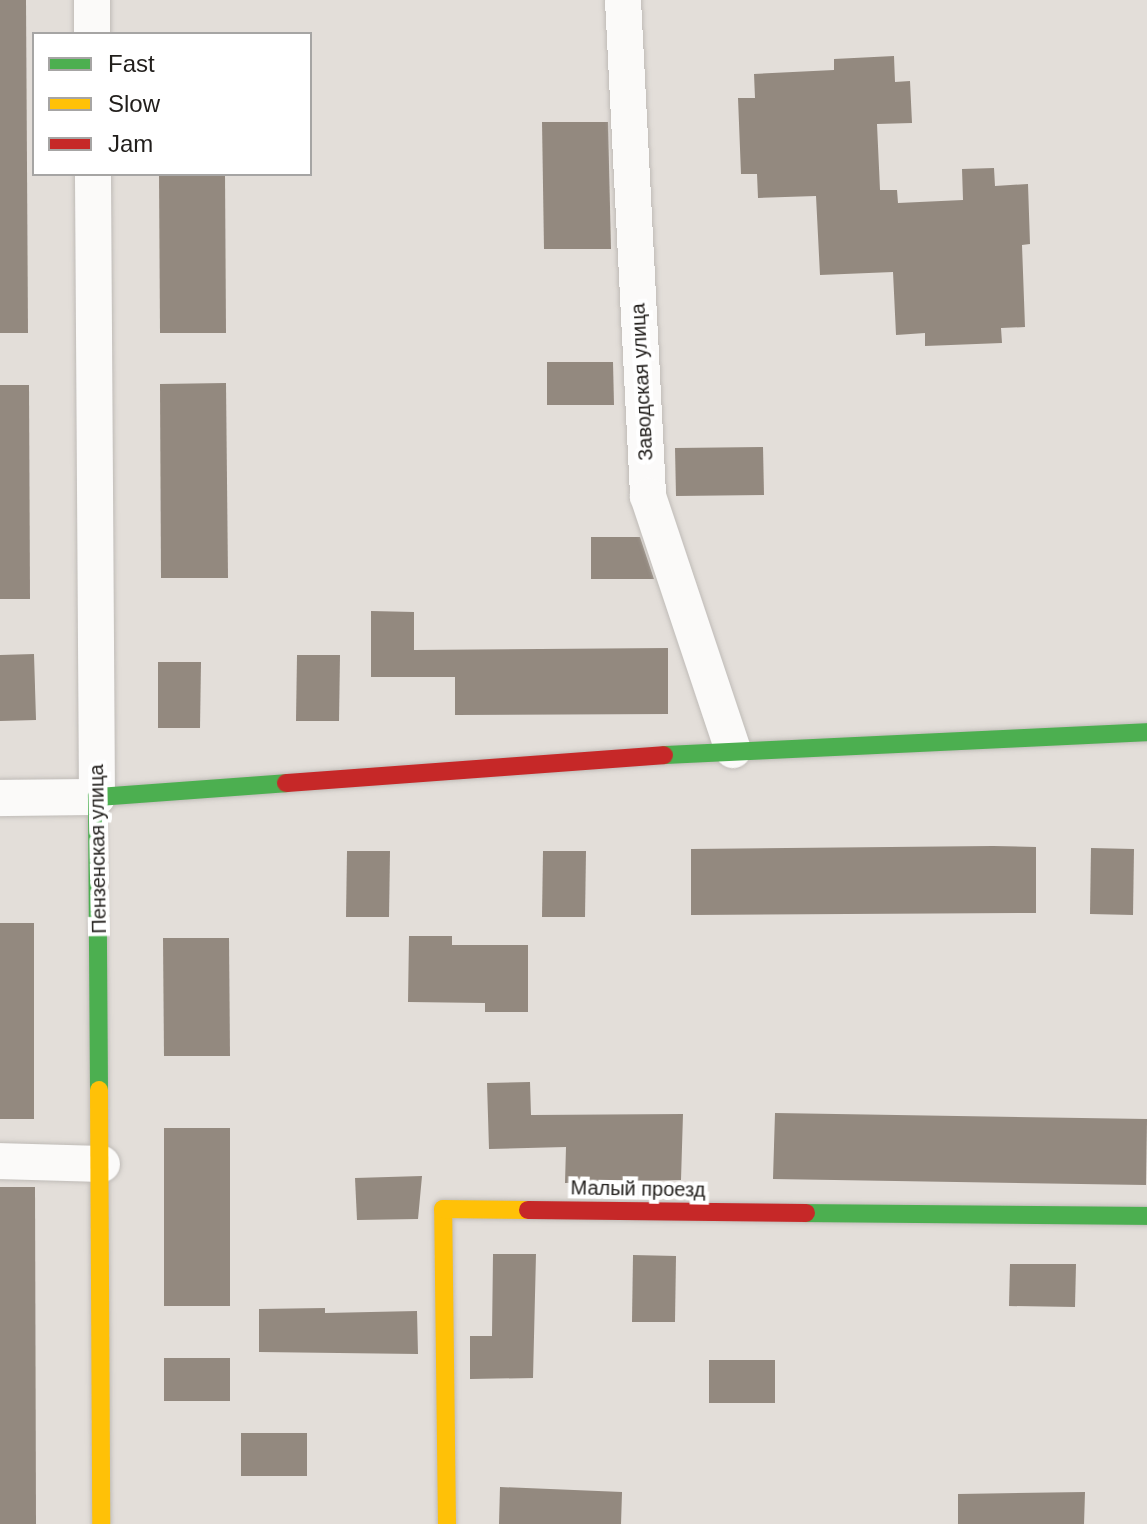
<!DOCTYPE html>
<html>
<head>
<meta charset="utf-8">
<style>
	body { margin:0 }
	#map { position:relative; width:1147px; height:1524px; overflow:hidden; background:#e3ded9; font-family:Helvetica,sans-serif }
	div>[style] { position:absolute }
	.building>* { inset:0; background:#93897f }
	.roads { filter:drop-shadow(0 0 2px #bfbbb7) drop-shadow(0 0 2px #bfbbb7) }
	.street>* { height:36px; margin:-18px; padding:0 18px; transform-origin:18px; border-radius:18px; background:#fbfaf9 }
	.fast>* { height:18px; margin:-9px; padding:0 9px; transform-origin:9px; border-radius:9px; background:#4caf50 }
	.slow>* { height:18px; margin:-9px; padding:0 9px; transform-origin:9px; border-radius:9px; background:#ffc107 }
	.jam>* { height:18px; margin:-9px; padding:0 9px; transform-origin:9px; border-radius:9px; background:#c62828 }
	span { translate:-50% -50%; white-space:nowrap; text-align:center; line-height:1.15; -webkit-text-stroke:8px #fff; paint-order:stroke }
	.street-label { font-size:20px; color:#211e1b }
	.legend { position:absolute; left:32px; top:32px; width:280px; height:144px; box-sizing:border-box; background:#fff; border:2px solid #a6a5a4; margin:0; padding:10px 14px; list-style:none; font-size:24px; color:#211e1b }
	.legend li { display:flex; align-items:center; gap:16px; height:40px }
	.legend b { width:40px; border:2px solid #a6a5a4 }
</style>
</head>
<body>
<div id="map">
	<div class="building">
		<i style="clip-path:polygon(0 0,26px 0,28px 333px,0 333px)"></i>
		<i style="clip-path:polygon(894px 56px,895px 82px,910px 81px,912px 123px,877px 124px,880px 190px,897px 190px,898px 203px,963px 200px,962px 169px,994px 168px,995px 186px,1028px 184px,1030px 244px,1022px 245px,1025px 327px,1001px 328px,1002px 343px,925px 346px,925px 333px,896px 335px,893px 272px,820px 275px,816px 196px,758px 198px,757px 174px,741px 174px,738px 98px,755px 98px,754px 74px,834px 70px,834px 59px)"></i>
		<i style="clip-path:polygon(542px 122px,608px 122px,611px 249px,544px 249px)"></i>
		<i style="clip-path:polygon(159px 174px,225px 174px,226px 333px,160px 333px)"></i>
		<i style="clip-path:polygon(547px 362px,613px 362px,614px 405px,547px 405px)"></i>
		<i style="clip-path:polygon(226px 383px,228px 578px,161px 578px,160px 384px)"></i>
		<i style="clip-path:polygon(0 385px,29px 385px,30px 599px,0 599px)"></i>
		<i style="clip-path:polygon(763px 447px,764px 495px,676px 496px,675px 448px)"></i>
		<i style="clip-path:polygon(591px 537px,640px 537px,654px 579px,591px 579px)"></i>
		<i style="clip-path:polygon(371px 611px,414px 612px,414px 650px,668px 648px,668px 714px,455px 715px,455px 677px,371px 677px)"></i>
		<i style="clip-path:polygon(34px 654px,36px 720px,0 721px,0 655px)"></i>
		<i style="clip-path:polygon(297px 655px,340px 655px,339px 721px,296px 721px)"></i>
		<i style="clip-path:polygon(158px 662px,201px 662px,200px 728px,158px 728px)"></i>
		<i style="clip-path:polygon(993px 846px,1036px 847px,1036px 913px,691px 915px,691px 849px)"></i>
		<i style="clip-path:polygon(1091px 848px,1134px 849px,1133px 915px,1090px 914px)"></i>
		<i style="clip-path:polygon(347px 851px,390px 851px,389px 917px,346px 917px)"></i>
		<i style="clip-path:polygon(543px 851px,586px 851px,585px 917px,542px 917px)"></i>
		<i style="clip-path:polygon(0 923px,34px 923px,34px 1119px,0 1119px)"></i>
		<i style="clip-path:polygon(409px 936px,452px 936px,452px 945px,528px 945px,528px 1012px,485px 1012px,485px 1003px,408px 1002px)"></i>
		<i style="clip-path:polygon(163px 938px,229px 938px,230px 1056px,164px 1056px)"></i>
		<i style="clip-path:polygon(530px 1082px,531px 1115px,683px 1114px,681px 1180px,565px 1183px,566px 1147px,489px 1149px,487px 1083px)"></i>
		<i style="clip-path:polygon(775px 1113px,1147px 1119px,1146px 1185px,773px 1179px)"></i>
		<i style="clip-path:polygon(164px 1128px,230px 1128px,230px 1306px,164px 1306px)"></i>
		<i style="clip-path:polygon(422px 1176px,418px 1219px,357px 1220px,355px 1178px)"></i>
		<i style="clip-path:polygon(0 1187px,35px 1187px,36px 1524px,0 1524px)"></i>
		<i style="clip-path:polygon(493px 1254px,536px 1254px,533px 1378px,470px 1379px,470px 1336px,492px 1336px)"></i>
		<i style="clip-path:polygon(633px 1255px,676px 1256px,675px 1322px,632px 1322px)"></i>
		<i style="clip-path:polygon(1010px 1264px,1076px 1264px,1075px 1307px,1009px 1306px)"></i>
		<i style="clip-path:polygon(325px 1308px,325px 1313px,417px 1311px,418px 1354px,259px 1352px,259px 1309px)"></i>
		<i style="clip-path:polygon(164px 1358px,230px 1358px,230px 1401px,164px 1401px)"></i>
		<i style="clip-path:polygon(709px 1360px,775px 1360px,775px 1403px,709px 1403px)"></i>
		<i style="clip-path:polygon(241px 1433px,307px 1433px,307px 1476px,241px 1476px)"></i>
		<i style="clip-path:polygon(500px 1487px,622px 1492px,621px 1524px,499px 1524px)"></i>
		<i style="clip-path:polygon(1085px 1492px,1084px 1524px,958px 1524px,958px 1494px)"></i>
	</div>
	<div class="roads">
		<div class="street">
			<i style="left:92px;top:0;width:34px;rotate:90deg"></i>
			<i style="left:623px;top:0;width:497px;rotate:87.1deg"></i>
			<i style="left:648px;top:496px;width:268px;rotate:71.5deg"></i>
			<i style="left:0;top:798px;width:97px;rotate:-0.6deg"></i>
			<i style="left:97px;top:797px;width:623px;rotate:-90.37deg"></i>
			<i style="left:0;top:1161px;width:102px;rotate:1.7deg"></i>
		</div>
		<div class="fast">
			<i style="left:664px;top:755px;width:484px;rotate:-2.7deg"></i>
			<i style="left:99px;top:1090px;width:293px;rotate:-90.4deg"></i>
			<i style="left:97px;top:797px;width:190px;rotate:-4.2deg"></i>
			<i style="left:806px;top:1213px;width:341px;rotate:0.5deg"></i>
		</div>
		<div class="slow">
			<i style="left:99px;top:1090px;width:434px;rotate:89.7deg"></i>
			<i style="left:447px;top:1524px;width:315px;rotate:-90.7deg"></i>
			<i style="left:443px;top:1209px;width:85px;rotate:0.7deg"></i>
		</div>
		<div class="jam">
			<i style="left:286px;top:783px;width:379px;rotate:-4.2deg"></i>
			<i style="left:528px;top:1210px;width:278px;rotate:0.6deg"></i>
		</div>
	</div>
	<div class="street-label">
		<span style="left:642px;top:382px;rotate:-93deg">Заводская улица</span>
		<span style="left:98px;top:849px;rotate:-91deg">Пензенская улица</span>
		<span style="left:638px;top:1189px;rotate:1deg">Малый проезд</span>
	</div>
	<ul class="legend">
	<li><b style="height:10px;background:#4caf50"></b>Fast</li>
	<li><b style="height:10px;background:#ffc107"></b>Slow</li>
	<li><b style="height:10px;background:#c62828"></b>Jam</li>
	</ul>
</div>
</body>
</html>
